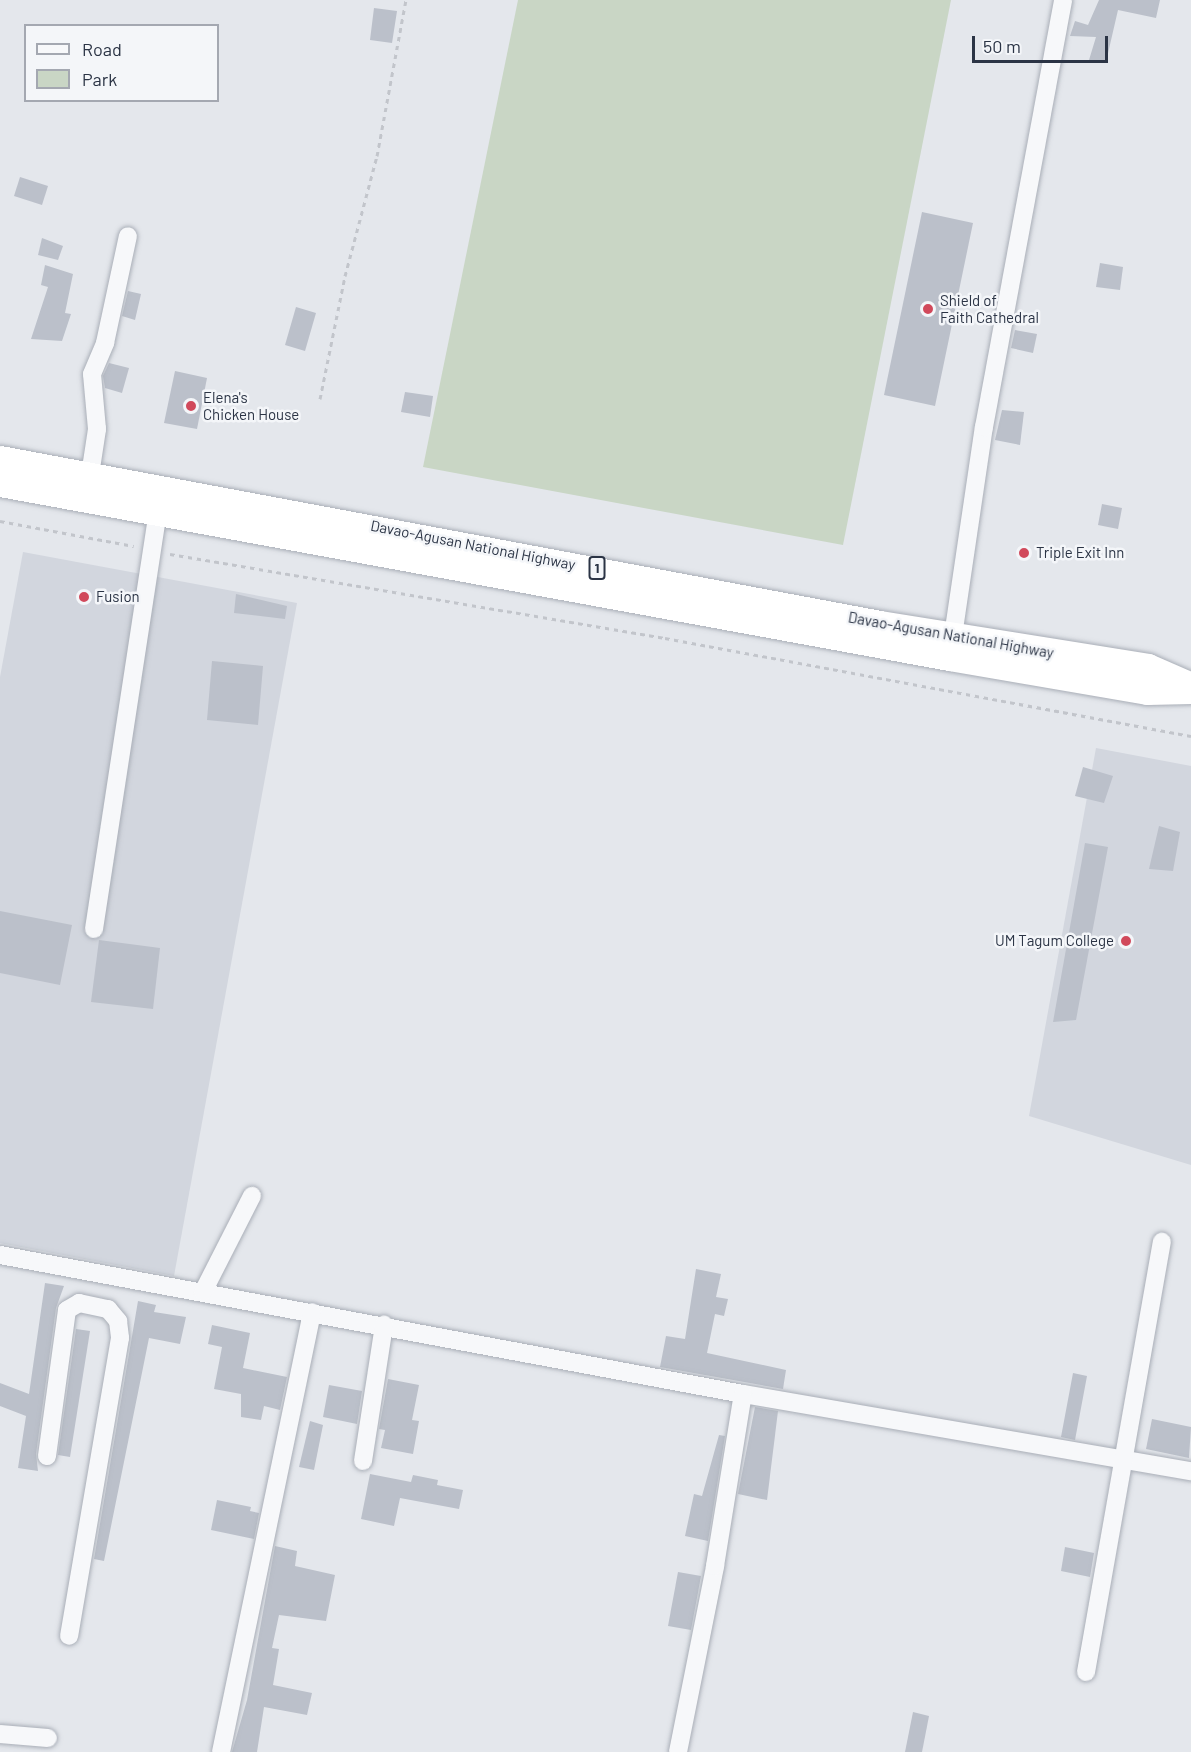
<!DOCTYPE html>
<html>
<head>
<meta charset="utf-8">
<style>
	body { margin:0 }
	#map { position:relative; width:1191px; height:1752px; overflow:hidden; background:#e4e7ec; font-family:Barlow,sans-serif }
	div>[style] { position:absolute }
	.built>* { inset:0; background:#d2d6de }
	.green>* { inset:0; background:#c9d6c5 }
	.building>* { inset:0; background:#bbc0ca }
	.path>* { height:3px; margin-top:-1.5px; transform-origin:0; background:repeating-linear-gradient(90deg,#c2c5cb 0 4.5px,transparent 0 9px) }
	.roads { filter:drop-shadow(0 0 2px #a9aeb7) drop-shadow(0 0 2px #a9aeb7) }
	.minor>* { height:18px; margin:-9px; padding:0 9px; transform-origin:9px; border-radius:9px; background:#f7f8fa }
	.highway>* { height:27px; margin:-13.5px; padding:0 13.5px; transform-origin:13.5px; border-radius:13.5px; background:#fff }
	.dots>* { width:16px; height:16px; translate:-50% -50%; box-sizing:border-box; border:3px solid #f4f6f9; border-radius:50% }
	span { translate:-50% -50%; white-space:nowrap; text-align:center; line-height:1.15; -webkit-text-stroke:5px #f4f6f9; paint-order:stroke }
	.shield-label span { padding:2px 4px; background:#f4f6f9; border:2px solid; border-radius:4px; -webkit-text-stroke-width:0 }
	.shield-label { font-size:14px; color:#2b3445; font-weight:700 }
	.poi-label { font-size:15px; color:#2b3445 }
	.left { translate:0 -50%; text-align:left }
	.right { translate:-100% -50%; text-align:right }
	.street-label { font-size:15px; color:#2b3445 }
	.legend { position:absolute; left:24px; top:24px; width:195px; height:78px; box-sizing:border-box; background:#f4f6f9; border:2px solid #a4a8b1; margin:0; padding:8px 10px; list-style:none; font-size:18px; color:#2b3445 }
	.legend li { display:flex; align-items:center; gap:12px; height:30px }
	.legend b { width:30px; border:2px solid #a4a8b1 }
	.scale { position:absolute; left:972px; top:36px; width:136px; height:27px; box-sizing:border-box; border:3px solid #2b3445; border-top:0; padding-left:8px; font-size:18px; line-height:21px; white-space:nowrap; color:#2b3445; -webkit-text-stroke:4px #f4f6f9; paint-order:stroke }
</style>
</head>
<body>
<div id="map">
	<div class="built">
		<i style="clip-path:polygon(23px 552px,297px 603px,174px 1276px,0 1243px,0 677px)"></i>
		<i style="clip-path:polygon(1096px 748px,1191px 766px,1191px 1165px,1029px 1116px)"></i>
	</div>
	<div class="green">
		<i style="clip-path:polygon(518px 0,951px 0,843px 545px,423px 467px)"></i>
	</div>
	<div class="building">
		<i style="clip-path:polygon(1099px 0,1160px 0,1156px 18px,1118px 10px,1106px 62px,1089px 60px,1096px 37px,1070px 36px,1075px 21px,1088px 25px)"></i>
		<i style="clip-path:polygon(374px 8px,397px 11px,392px 43px,370px 40px)"></i>
		<i style="clip-path:polygon(20px 177px,48px 186px,42px 205px,14px 196px)"></i>
		<i style="clip-path:polygon(922px 212px,973px 223px,935px 406px,884px 395px)"></i>
		<i style="clip-path:polygon(42px 238px,63px 246px,58px 260px,38px 255px)"></i>
		<i style="clip-path:polygon(1100px 263px,1123px 267px,1120px 290px,1096px 287px)"></i>
		<i style="clip-path:polygon(45px 265px,73px 274px,65px 313px,71px 314px,62px 341px,31px 339px,48px 287px,41px 285px)"></i>
		<i style="clip-path:polygon(128px 291px,141px 294px,135px 320px,122px 316px)"></i>
		<i style="clip-path:polygon(296px 307px,316px 313px,305px 351px,285px 345px)"></i>
		<i style="clip-path:polygon(1015px 330px,1037px 334px,1033px 353px,1011px 348px)"></i>
		<i style="clip-path:polygon(109px 363px,129px 368px,122px 393px,105px 388px,103px 376px)"></i>
		<i style="clip-path:polygon(175px 371px,207px 378px,197px 429px,164px 423px)"></i>
		<i style="clip-path:polygon(405px 392px,433px 396px,430px 417px,401px 412px)"></i>
		<i style="clip-path:polygon(1002px 410px,1024px 412px,1020px 445px,995px 440px)"></i>
		<i style="clip-path:polygon(1102px 504px,1122px 508px,1118px 529px,1098px 525px)"></i>
		<i style="clip-path:polygon(236px 594px,287px 606px,285px 619px,234px 613px)"></i>
		<i style="clip-path:polygon(212px 661px,263px 666px,258px 725px,207px 720px)"></i>
		<i style="clip-path:polygon(1083px 767px,1113px 776px,1104px 803px,1075px 796px)"></i>
		<i style="clip-path:polygon(1159px 826px,1180px 832px,1173px 871px,1149px 869px)"></i>
		<i style="clip-path:polygon(1085px 843px,1108px 847px,1076px 1020px,1053px 1022px)"></i>
		<i style="clip-path:polygon(0 911px,72px 925px,60px 985px,0 973px)"></i>
		<i style="clip-path:polygon(99px 940px,160px 948px,153px 1009px,91px 1002px)"></i>
		<i style="clip-path:polygon(696px 1269px,721px 1274px,716px 1297px,728px 1299px,724px 1316px,715px 1314px,707px 1353px,786px 1370px,783px 1389px,660px 1367px,666px 1336px,685px 1339px)"></i>
		<i style="clip-path:polygon(45px 1283px,64px 1286px,56px 1308px,36px 1454px,38px 1471px,18px 1468px,26px 1416px,0 1406px,0 1383px,29px 1394px)"></i>
		<i style="clip-path:polygon(138px 1301px,156px 1305px,154px 1312px,186px 1317px,180px 1344px,149px 1338px,104px 1561px,94px 1559px)"></i>
		<i style="clip-path:polygon(212px 1325px,250px 1333px,243px 1368px,287px 1377px,280px 1410px,264px 1406px,261px 1420px,241px 1417px,241px 1394px,214px 1389px,222px 1347px,208px 1344px)"></i>
		<i style="clip-path:polygon(76px 1329px,90px 1331px,70px 1457px,58px 1455px)"></i>
		<i style="clip-path:polygon(1073px 1373px,1087px 1376px,1075px 1440px,1061px 1437px)"></i>
		<i style="clip-path:polygon(388px 1379px,419px 1385px,412px 1420px,419px 1421px,413px 1454px,381px 1448px,385px 1430px,379px 1429px)"></i>
		<i style="clip-path:polygon(329px 1385px,362px 1391px,357px 1424px,323px 1417px)"></i>
		<i style="clip-path:polygon(755px 1407px,778px 1411px,767px 1500px,738px 1494px)"></i>
		<i style="clip-path:polygon(1152px 1419px,1191px 1427px,1189px 1458px,1146px 1449px)"></i>
		<i style="clip-path:polygon(310px 1421px,323px 1425px,314px 1470px,299px 1467px)"></i>
		<i style="clip-path:polygon(719px 1435px,725px 1436px,708px 1541px,685px 1536px,694px 1494px,702px 1496px)"></i>
		<i style="clip-path:polygon(370px 1474px,411px 1482px,413px 1475px,438px 1480px,437px 1485px,463px 1490px,459px 1509px,400px 1498px,394px 1526px,361px 1519px)"></i>
		<i style="clip-path:polygon(217px 1500px,251px 1507px,250px 1511px,259px 1513px,254px 1539px,211px 1530px)"></i>
		<i style="clip-path:polygon(275px 1546px,297px 1551px,295px 1566px,335px 1575px,326px 1621px,279px 1615px,272px 1648px,279px 1649px,273px 1685px,312px 1693px,307px 1715px,264px 1707px,257px 1752px,232px 1752px,247px 1700px)"></i>
		<i style="clip-path:polygon(1065px 1547px,1094px 1553px,1090px 1577px,1061px 1571px)"></i>
		<i style="clip-path:polygon(678px 1572px,701px 1576px,691px 1630px,668px 1626px)"></i>
		<i style="clip-path:polygon(913px 1712px,929px 1716px,922px 1752px,905px 1752px)"></i>
	</div>
	<div class="path">
		<i style="left:320px;top:399px;width:126px;rotate:-78.5deg"></i>
		<i style="left:345px;top:276px;width:124px;rotate:-75.1deg"></i>
		<i style="left:377px;top:156px;width:159px;rotate:-79.5deg"></i>
		<i style="left:0;top:521px;width:136px;rotate:10.6deg"></i>
		<i style="left:170px;top:554px;width:502px;rotate:9.63deg"></i>
		<i style="left:665px;top:638px;width:535px;rotate:10.55deg"></i>
	</div>
	<div class="roads">
		<div class="minor">
			<i style="left:90px;top:475px;width:47px;rotate:-81.3deg"></i>
			<i style="left:97px;top:429px;width:55px;rotate:-95.2deg"></i>
			<i style="left:92px;top:374px;width:34px;rotate:-67deg"></i>
			<i style="left:105px;top:343px;width:109px;rotate:-77.9deg"></i>
			<i style="left:953px;top:636px;width:211px;rotate:-81.6deg"></i>
			<i style="left:984px;top:427px;width:434px;rotate:-79.5deg"></i>
			<i style="left:94px;top:929px;width:425px;rotate:-81.3deg"></i>
			<i style="left:0;top:1255px;width:756px;rotate:10.6deg"></i>
			<i style="left:743px;top:1394px;width:455px;rotate:9.8deg"></i>
			<i style="left:203px;top:1292px;width:108px;rotate:-63deg"></i>
			<i style="left:47px;top:1456px;width:147px;rotate:-82.2deg"></i>
			<i style="left:67px;top:1310px;width:14px;rotate:-30deg"></i>
			<i style="left:79px;top:1303px;width:30px;rotate:12deg"></i>
			<i style="left:108px;top:1309px;width:16px;rotate:50deg"></i>
			<i style="left:118px;top:1321px;width:17px;rotate:83deg"></i>
			<i style="left:120px;top:1338px;width:302px;rotate:99.7deg"></i>
			<i style="left:363px;top:1461px;width:138px;rotate:-81.2deg"></i>
			<i style="left:1086px;top:1672px;width:437px;rotate:-80deg"></i>
			<i style="left:0;top:1734px;width:48px;rotate:4.8deg"></i>
			<i style="left:221px;top:1752px;width:449px;rotate:-78.3deg"></i>
			<i style="left:678px;top:1752px;width:190px;rotate:-78.7deg"></i>
			<i style="left:715px;top:1566px;width:174px;rotate:-80.8deg"></i>
		</div>
		<div class="highway">
			<i style="left:0;top:459px;width:895px;rotate:10.62deg"></i>
			<i style="left:880px;top:624px;width:271px;rotate:9.1deg"></i>
			<i style="left:1148px;top:667px;width:47px;rotate:23.8deg"></i>
			<i style="left:0;top:483px;width:965px;rotate:10.39deg"></i>
			<i style="left:949px;top:657px;width:201px;rotate:9.7deg"></i>
			<i style="left:1147px;top:691px;width:44px;rotate:-1.3deg"></i>
		</div>
	</div>
	<div class="dots">
		<i style="left:928px;top:309px;background:#d1495b"></i>
		<i style="left:191px;top:406px;background:#d1495b"></i>
		<i style="left:1024px;top:553px;background:#d1495b"></i>
		<i style="left:84px;top:597px;background:#d1495b"></i>
		<i style="left:1126px;top:941px;background:#d1495b"></i>
	</div>
	<div class="shield-label">
		<span style="left:597px;top:568px">1</span>
	</div>
	<div class="poi-label">
		<span class="left" style="left:940px;top:309px">Shield of<br>Faith Cathedral</span>
		<span class="left" style="left:203px;top:406px">Elena's<br>Chicken House</span>
		<span class="left" style="left:1036px;top:553px">Triple Exit Inn</span>
		<span class="left" style="left:96px;top:597px">Fusion</span>
		<span class="right" style="left:1114px;top:941px">UM Tagum College</span>
	</div>
	<div class="street-label">
		<span style="left:473px;top:545px;rotate:11deg">Davao-Agusan National Highway</span>
		<span style="left:951px;top:635px;rotate:10deg">Davao-Agusan National Highway</span>
	</div>
	<ul class="legend">
	<li><b style="height:8px;background:#f7f8fa"></b>Road</li>
	<li><b style="height:16px;background:#c9d6c5"></b>Park</li>
	</ul>
	<div class="scale">50 m</div>
</div>
</body>
</html>
